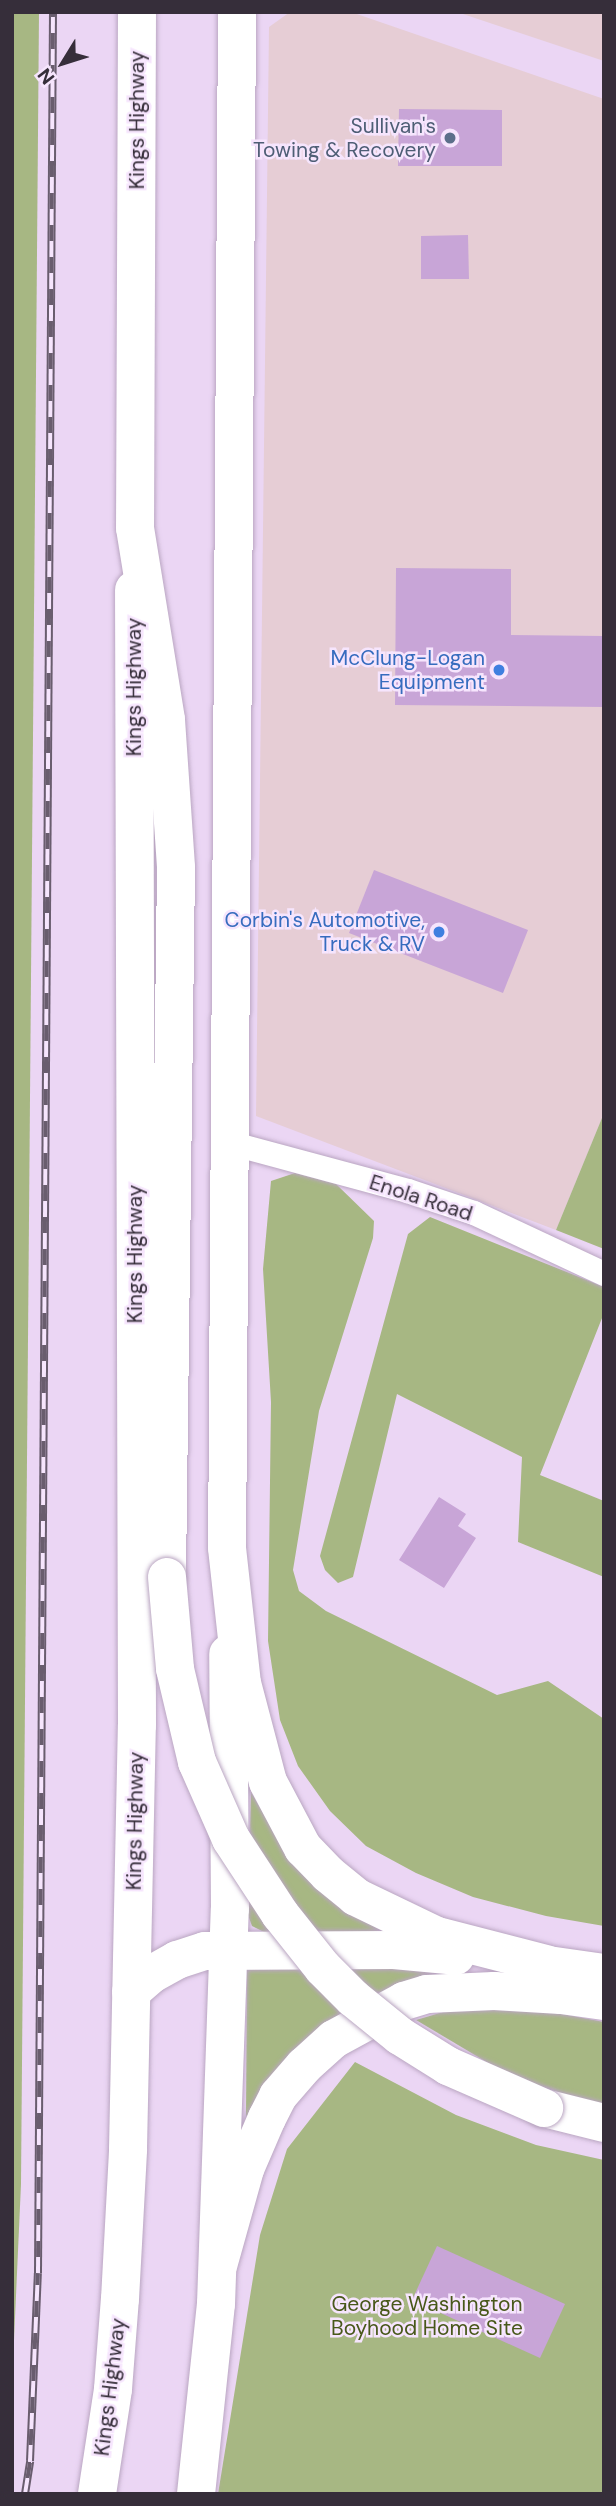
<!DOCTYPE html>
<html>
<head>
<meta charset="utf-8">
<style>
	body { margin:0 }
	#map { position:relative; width:616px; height:2506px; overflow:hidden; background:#ebd6f4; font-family:"DM Sans",sans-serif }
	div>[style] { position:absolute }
	.commercial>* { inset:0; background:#e6cdd5 }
	.green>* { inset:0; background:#a7b783 }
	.building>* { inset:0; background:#c8a5d7 }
	.roads { filter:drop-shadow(0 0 2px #baa6c2) drop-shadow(0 0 2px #baa6c2) }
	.street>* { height:24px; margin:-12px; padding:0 12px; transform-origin:12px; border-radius:12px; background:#fff }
	.primary>* { height:38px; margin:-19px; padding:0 19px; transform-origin:19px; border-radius:19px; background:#fff }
	.highway>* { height:38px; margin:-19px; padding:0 19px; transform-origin:19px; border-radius:19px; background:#fff }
	.rail>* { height:8px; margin-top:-4px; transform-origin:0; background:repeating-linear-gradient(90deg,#f6e5fd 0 16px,#695d6e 0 32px); box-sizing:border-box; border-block:2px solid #695d6e }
	.bridges { filter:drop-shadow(0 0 2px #baa6c2) drop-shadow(0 0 2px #baa6c2) }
	.highway-bridge>* { height:38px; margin:-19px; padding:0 19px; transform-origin:19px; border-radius:19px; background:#fff }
	.dots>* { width:19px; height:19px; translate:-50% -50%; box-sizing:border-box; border:4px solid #f6e5fd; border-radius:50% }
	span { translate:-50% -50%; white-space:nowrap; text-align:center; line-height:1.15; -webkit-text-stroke:5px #f6e5fd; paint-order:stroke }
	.street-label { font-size:21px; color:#362e3a }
	.service-label { font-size:21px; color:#4e5e75 }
	.right { translate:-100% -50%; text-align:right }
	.shop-label { font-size:21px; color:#366cbe }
	.park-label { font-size:21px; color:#48581a }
	.frame { position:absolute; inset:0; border:14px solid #362e3a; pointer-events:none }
	.north { position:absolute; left:28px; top:28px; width:70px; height:70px; -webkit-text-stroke:5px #f6e5fd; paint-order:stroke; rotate:232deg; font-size:19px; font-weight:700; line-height:28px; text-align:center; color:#362e3a }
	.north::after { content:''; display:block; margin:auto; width:24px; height:32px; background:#362e3a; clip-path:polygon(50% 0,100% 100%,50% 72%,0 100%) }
</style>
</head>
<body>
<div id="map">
	<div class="commercial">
		<i style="clip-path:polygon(290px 12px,351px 12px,604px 99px,604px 1113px,556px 1230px,256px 1116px,269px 27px)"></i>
		<i style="clip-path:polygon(457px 12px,604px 12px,604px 61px)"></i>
	</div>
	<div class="green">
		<i style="clip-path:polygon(12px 12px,39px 12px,21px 2184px,12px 2385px)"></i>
		<i style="clip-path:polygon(604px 1113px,604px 1249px,556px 1230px)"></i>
		<i style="clip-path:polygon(295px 1173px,336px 1184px,374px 1221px,373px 1238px,319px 1411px,293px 1570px,299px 1591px,326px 1611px,497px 1695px,548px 1681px,604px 1719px,604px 1926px,546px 1916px,473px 1897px,416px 1873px,366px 1846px,330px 1811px,298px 1766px,280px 1720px,268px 1641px,271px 1402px,263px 1269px,271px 1181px)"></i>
		<i style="clip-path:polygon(430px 1217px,604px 1287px,604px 1313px,540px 1475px,604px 1501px,604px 1577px,518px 1542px,522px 1457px,397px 1394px,353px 1577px,338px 1583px,325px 1570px,320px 1556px,408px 1234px)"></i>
		<i style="clip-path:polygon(251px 1792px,265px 1816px,385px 1932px,264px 1932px,252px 1926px,248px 1915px)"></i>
		<i style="clip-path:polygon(247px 1964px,385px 1968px,454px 1974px,246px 2116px)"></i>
		<i style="clip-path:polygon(450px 2010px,541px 2010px,604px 2022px,604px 2105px,548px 2091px,495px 2067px,416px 2020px)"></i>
		<i style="clip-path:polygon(355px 2062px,456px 2115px,536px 2145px,604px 2160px,604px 2494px,218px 2494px,260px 2235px,287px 2149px)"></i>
	</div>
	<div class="building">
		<i style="clip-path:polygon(399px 109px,502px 110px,502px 166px,398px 166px)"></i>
		<i style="clip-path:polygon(468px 235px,469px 279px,421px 279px,421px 236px)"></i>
		<i style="clip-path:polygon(396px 568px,511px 569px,511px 635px,604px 636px,604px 707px,395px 705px)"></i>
		<i style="clip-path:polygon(374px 870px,528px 930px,503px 993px,349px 933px)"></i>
		<i style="clip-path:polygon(439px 1497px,466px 1514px,458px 1526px,476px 1538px,444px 1588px,399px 1560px)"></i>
		<i style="clip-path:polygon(437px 2246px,565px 2304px,540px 2358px,412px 2300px)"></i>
	</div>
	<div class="roads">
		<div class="street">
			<i style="left:230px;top:1143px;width:184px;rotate:15.1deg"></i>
			<i style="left:408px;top:1191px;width:70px;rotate:18.4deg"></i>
			<i style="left:474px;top:1213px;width:144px;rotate:25.1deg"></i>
		</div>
		<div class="primary">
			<i style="left:97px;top:2494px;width:106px;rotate:-81.3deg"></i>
			<i style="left:113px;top:2389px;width:90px;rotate:-85.6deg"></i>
			<i style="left:120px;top:2299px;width:150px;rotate:-86.9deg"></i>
			<i style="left:128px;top:2149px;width:424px;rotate:-88.8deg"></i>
			<i style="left:137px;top:1725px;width:1135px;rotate:-90.15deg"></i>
			<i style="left:196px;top:2494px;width:191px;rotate:-84deg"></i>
			<i style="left:216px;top:2304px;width:395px;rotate:-88deg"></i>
			<i style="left:230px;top:1909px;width:255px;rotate:-90.4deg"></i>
		</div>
		<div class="highway">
			<i style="left:137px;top:12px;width:516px;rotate:90.22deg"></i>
			<i style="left:135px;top:528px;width:194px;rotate:80.8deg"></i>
			<i style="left:166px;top:720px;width:148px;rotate:86.1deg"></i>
			<i style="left:176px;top:868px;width:709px;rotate:90.73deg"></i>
			<i style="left:237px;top:12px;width:1536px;rotate:90.37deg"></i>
			<i style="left:227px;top:1548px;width:136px;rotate:83.7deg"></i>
			<i style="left:242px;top:1683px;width:102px;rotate:75.3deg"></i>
			<i style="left:268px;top:1782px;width:75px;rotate:62.1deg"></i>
			<i style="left:303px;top:1848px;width:36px;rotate:46deg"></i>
			<i style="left:328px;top:1874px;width:36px;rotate:39deg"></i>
			<i style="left:356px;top:1897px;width:90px;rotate:25.7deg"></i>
			<i style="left:437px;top:1936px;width:113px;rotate:14.4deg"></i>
			<i style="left:520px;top:1961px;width:85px;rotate:8.1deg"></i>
			<i style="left:131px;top:1992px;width:28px;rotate:-41deg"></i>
			<i style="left:152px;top:1974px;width:29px;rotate:-29deg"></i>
			<i style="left:177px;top:1960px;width:29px;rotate:-18deg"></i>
			<i style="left:205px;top:1951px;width:189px;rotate:-0.3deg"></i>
			<i style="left:394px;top:1950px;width:62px;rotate:5.5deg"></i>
			<i style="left:544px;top:2108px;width:62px;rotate:14deg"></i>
			<i style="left:218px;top:2266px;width:101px;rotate:-74.4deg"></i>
			<i style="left:245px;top:2169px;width:56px;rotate:-66.7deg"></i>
			<i style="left:267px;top:2118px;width:25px;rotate:-63deg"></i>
			<i style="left:278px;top:2096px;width:40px;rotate:-49deg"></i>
			<i style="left:304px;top:2066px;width:40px;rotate:-42deg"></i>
			<i style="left:334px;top:2039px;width:80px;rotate:-28.5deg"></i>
			<i style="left:404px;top:2001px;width:24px;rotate:-17deg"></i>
			<i style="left:427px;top:1994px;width:67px;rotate:-2.6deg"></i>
			<i style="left:494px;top:1991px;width:67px;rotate:3.4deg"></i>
			<i style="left:561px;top:1995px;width:43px;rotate:7.9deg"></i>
		</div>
	</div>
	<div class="rail">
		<i style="left:25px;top:2494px;width:33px;rotate:-81deg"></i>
		<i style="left:30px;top:2461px;width:188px;rotate:-87.6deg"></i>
		<i style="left:38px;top:2273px;width:2261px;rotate:-89.62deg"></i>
	</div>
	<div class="bridges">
		<div class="highway-bridge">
			<i style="left:167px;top:1577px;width:92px;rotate:85deg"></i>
			<i style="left:175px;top:1669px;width:96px;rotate:76.7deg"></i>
			<i style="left:197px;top:1762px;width:84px;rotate:66.2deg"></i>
			<i style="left:231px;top:1839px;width:90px;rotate:56.8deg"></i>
			<i style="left:280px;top:1914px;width:69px;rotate:51.5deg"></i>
			<i style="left:323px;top:1968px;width:42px;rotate:45deg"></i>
			<i style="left:353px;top:1998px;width:60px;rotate:39deg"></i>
			<i style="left:400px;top:2036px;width:57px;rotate:32deg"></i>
			<i style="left:448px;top:2066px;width:105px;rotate:23.6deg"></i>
		</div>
	</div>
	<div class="dots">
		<i style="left:450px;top:138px;background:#5c6f8a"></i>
		<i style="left:499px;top:670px;background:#3f7fe0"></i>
		<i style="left:439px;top:932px;background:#3f7fe0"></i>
	</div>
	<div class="street-label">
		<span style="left:137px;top:120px;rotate:-90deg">Kings Highway</span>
		<span style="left:134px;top:687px;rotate:-90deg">Kings Highway</span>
		<span style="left:421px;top:1198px;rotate:18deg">Enola Road</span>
		<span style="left:135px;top:1254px;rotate:-90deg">Kings Highway</span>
		<span style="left:135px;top:1821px;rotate:-89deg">Kings Highway</span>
		<span style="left:110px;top:2387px;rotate:-83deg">Kings Highway</span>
	</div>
	<div class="service-label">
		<span class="right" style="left:436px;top:138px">Sullivan's<br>Towing &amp; Recovery</span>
	</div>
	<div class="shop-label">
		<span class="right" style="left:485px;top:670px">McClung-Logan<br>Equipment</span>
		<span class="right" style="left:425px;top:932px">Corbin's Automotive,<br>Truck &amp; RV</span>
	</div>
	<div class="park-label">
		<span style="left:427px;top:2316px">George Washington<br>Boyhood Home Site</span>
	</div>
	<div class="frame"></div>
	<div class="north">N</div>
</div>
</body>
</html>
